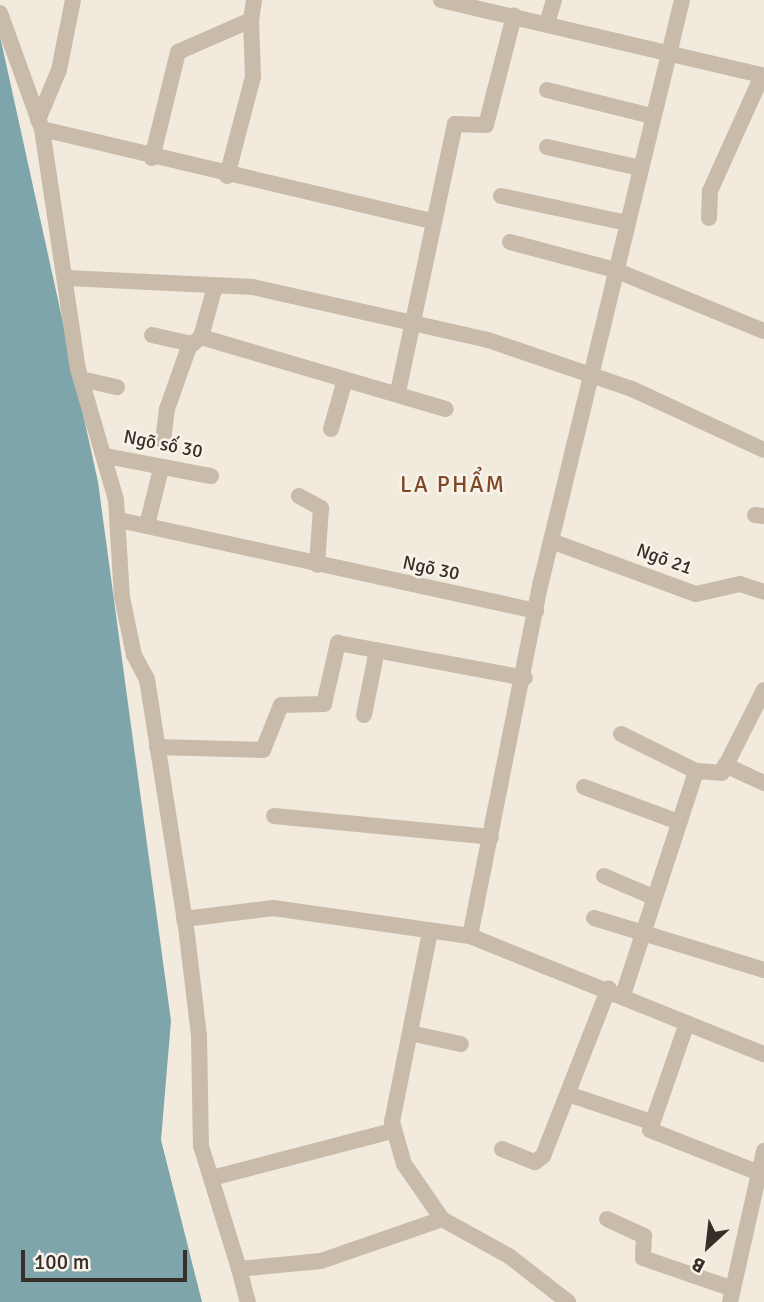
<!DOCTYPE html>
<html>
<head>
<meta charset="utf-8">
<style>
	body { margin:0 }
	#map { position:relative; width:764px; height:1302px; overflow:hidden; background:#f1eadd; font-family:Signika,sans-serif }
	div>[style] { position:absolute }
	.water>* { inset:0; background:#7ea4ac }
	.minor>* { height:16px; margin:-8px; padding:0 8px; transform-origin:8px; border-radius:8px; background:#c8bbaa }
	span { translate:-50% -50%; white-space:nowrap; text-align:center; line-height:1.15; -webkit-text-stroke:5px #f8f3e9; paint-order:stroke }
	.street-label { font-size:19px; color:#362f29 }
	.quarter-label { font-size:23px; color:#804827; letter-spacing:2px }
	.north { position:absolute; left:673px; top:1211px; width:70px; height:70px; -webkit-text-stroke:5px #f8f3e9; paint-order:stroke; rotate:207deg; font-size:19px; font-weight:700; line-height:28px; text-align:center; color:#362f29 }
	.north::after { content:''; display:block; margin:auto; width:24px; height:32px; background:#362f29; clip-path:polygon(50% 0,100% 100%,50% 72%,0 100%) }
	.scale { position:absolute; left:21px; top:1250px; width:166px; height:32px; box-sizing:border-box; border:4px solid #362f29; border-top:0; padding-left:9px; font-size:21px; line-height:24px; white-space:nowrap; color:#362f29; -webkit-text-stroke:5px #f8f3e9; paint-order:stroke }
</style>
</head>
<body>
<div id="map">
	<div class="water">
		<i style="clip-path:polygon(0 36px,98px 482px,171px 1021px,161px 1140px,202px 1302px,0 1302px)"></i>
	</div>
	<div class="minor">
		<i style="left:441px;top:0;width:332px;rotate:13.2deg"></i>
		<i style="left:0;top:13px;width:123px;rotate:70.1deg"></i>
		<i style="left:42px;top:129px;width:243px;rotate:81.5deg"></i>
		<i style="left:78px;top:369px;width:136px;rotate:73.8deg"></i>
		<i style="left:116px;top:500px;width:97px;rotate:86.5deg"></i>
		<i style="left:122px;top:597px;width:59px;rotate:78.3deg"></i>
		<i style="left:134px;top:655px;width:27px;rotate:62deg"></i>
		<i style="left:147px;top:679px;width:259px;rotate:81.1deg"></i>
		<i style="left:187px;top:935px;width:101px;rotate:83.2deg"></i>
		<i style="left:199px;top:1035px;width:111px;rotate:89deg"></i>
		<i style="left:201px;top:1146px;width:129px;rotate:72.8deg"></i>
		<i style="left:239px;top:1269px;width:82px;rotate:-5.6deg"></i>
		<i style="left:321px;top:1261px;width:128px;rotate:-19.1deg"></i>
		<i style="left:442px;top:1219px;width:67px;rotate:-124.6deg"></i>
		<i style="left:404px;top:1164px;width:44px;rotate:-105.9deg"></i>
		<i style="left:392px;top:1122px;width:195px;rotate:-78.7deg"></i>
		<i style="left:547px;top:23px;width:24px;rotate:-73deg"></i>
		<i style="left:547px;top:90px;width:108px;rotate:13.9deg"></i>
		<i style="left:38px;top:120px;width:54px;rotate:-67.2deg"></i>
		<i style="left:59px;top:70px;width:71px;rotate:-78.7deg"></i>
		<i style="left:42px;top:129px;width:400px;rotate:13.3deg"></i>
		<i style="left:547px;top:147px;width:95px;rotate:12.7deg"></i>
		<i style="left:152px;top:158px;width:109px;rotate:-76.2deg"></i>
		<i style="left:178px;top:52px;width:80px;rotate:-23.7deg"></i>
		<i style="left:251px;top:20px;width:20px;rotate:-81deg"></i>
		<i style="left:227px;top:176px;width:102px;rotate:-75.3deg"></i>
		<i style="left:253px;top:77px;width:57px;rotate:-92deg"></i>
		<i style="left:501px;top:196px;width:129px;rotate:12.1deg"></i>
		<i style="left:709px;top:218px;width:27px;rotate:-88deg"></i>
		<i style="left:710px;top:191px;width:126px;rotate:-65.7deg"></i>
		<i style="left:510px;top:242px;width:109px;rotate:14.9deg"></i>
		<i style="left:615px;top:270px;width:161px;rotate:22.3deg"></i>
		<i style="left:67px;top:278px;width:186px;rotate:2.8deg"></i>
		<i style="left:253px;top:287px;width:241px;rotate:12.7deg"></i>
		<i style="left:488px;top:340px;width:152px;rotate:18.8deg"></i>
		<i style="left:632px;top:389px;width:145px;rotate:24.8deg"></i>
		<i style="left:152px;top:335px;width:41px;rotate:12.7deg"></i>
		<i style="left:201px;top:337px;width:255px;rotate:16.4deg"></i>
		<i style="left:81px;top:379px;width:37px;rotate:13deg"></i>
		<i style="left:398px;top:392px;width:274px;rotate:-78deg"></i>
		<i style="left:455px;top:124px;width:31px;rotate:2deg"></i>
		<i style="left:486px;top:125px;width:113px;rotate:-75.6deg"></i>
		<i style="left:331px;top:429px;width:51px;rotate:-74.1deg"></i>
		<i style="left:163px;top:441px;width:32px;rotate:-83deg"></i>
		<i style="left:167px;top:409px;width:66px;rotate:-70.5deg"></i>
		<i style="left:189px;top:347px;width:16px;rotate:-40deg"></i>
		<i style="left:201px;top:337px;width:53px;rotate:-74.6deg"></i>
		<i style="left:106px;top:456px;width:107px;rotate:10.8deg"></i>
		<i style="left:299px;top:496px;width:25px;rotate:29deg"></i>
		<i style="left:321px;top:508px;width:57px;rotate:94deg"></i>
		<i style="left:755px;top:515px;width:9px;rotate:6deg"></i>
		<i style="left:119px;top:520px;width:427px;rotate:12.3deg"></i>
		<i style="left:147px;top:525px;width:58px;rotate:-76deg"></i>
		<i style="left:551px;top:541px;width:154px;rotate:20.1deg"></i>
		<i style="left:696px;top:594px;width:45px;rotate:-12.8deg"></i>
		<i style="left:740px;top:584px;width:25px;rotate:18deg"></i>
		<i style="left:364px;top:715px;width:66px;rotate:-78.7deg"></i>
		<i style="left:621px;top:734px;width:84px;rotate:26.3deg"></i>
		<i style="left:157px;top:747px;width:106px;rotate:1.6deg"></i>
		<i style="left:263px;top:750px;width:48px;rotate:-68.2deg"></i>
		<i style="left:281px;top:705px;width:43px;rotate:-1.3deg"></i>
		<i style="left:324px;top:704px;width:63px;rotate:-77.1deg"></i>
		<i style="left:338px;top:643px;width:190px;rotate:10.6deg"></i>
		<i style="left:725px;top:765px;width:43px;rotate:24.8deg"></i>
		<i style="left:584px;top:787px;width:98px;rotate:20.3deg"></i>
		<i style="left:274px;top:816px;width:218px;rotate:5.5deg"></i>
		<i style="left:604px;top:876px;width:53px;rotate:23.2deg"></i>
		<i style="left:594px;top:918px;width:178px;rotate:17deg"></i>
		<i style="left:184px;top:919px;width:90px;rotate:-7deg"></i>
		<i style="left:273px;top:908px;width:199px;rotate:8.1deg"></i>
		<i style="left:470px;top:936px;width:317px;rotate:21.9deg"></i>
		<i style="left:470px;top:936px;width:361px;rotate:-78.7deg"></i>
		<i style="left:541px;top:582px;width:599px;rotate:-76.38deg"></i>
		<i style="left:623px;top:995px;width:236px;rotate:-71.9deg"></i>
		<i style="left:696px;top:771px;width:26px;rotate:4deg"></i>
		<i style="left:722px;top:773px;width:93px;rotate:-63.2deg"></i>
		<i style="left:687px;top:1023px;width:113px;rotate:109.1deg"></i>
		<i style="left:650px;top:1130px;width:123px;rotate:21.5deg"></i>
		<i style="left:410px;top:1033px;width:52px;rotate:12.2deg"></i>
		<i style="left:568px;top:1094px;width:88px;rotate:18.6deg"></i>
		<i style="left:502px;top:1149px;width:35px;rotate:22deg"></i>
		<i style="left:535px;top:1162px;width:10px;rotate:-37deg"></i>
		<i style="left:543px;top:1156px;width:180px;rotate:-68.6deg"></i>
		<i style="left:212px;top:1178px;width:186px;rotate:-14.6deg"></i>
		<i style="left:442px;top:1219px;width:77px;rotate:28.9deg"></i>
		<i style="left:509px;top:1256px;width:75px;rotate:37.9deg"></i>
		<i style="left:607px;top:1219px;width:41px;rotate:24.7deg"></i>
		<i style="left:644px;top:1236px;width:22px;rotate:93deg"></i>
		<i style="left:643px;top:1258px;width:95px;rotate:19deg"></i>
		<i style="left:239px;top:1269px;width:34px;rotate:75deg"></i>
		<i style="left:730px;top:1302px;width:155px;rotate:-77.3deg"></i>
	</div>
	<div class="street-label">
		<span style="left:163px;top:445px;rotate:11deg">Ngõ số 30</span>
		<span style="left:664px;top:560px;rotate:20deg">Ngõ 21</span>
		<span style="left:431px;top:569px;rotate:12deg">Ngõ 30</span>
	</div>
	<div class="quarter-label">
		<span style="left:453px;top:485px">LA PHẨM</span>
	</div>
	<div class="north">B</div>
	<div class="scale">100 m</div>
</div>
</body>
</html>
